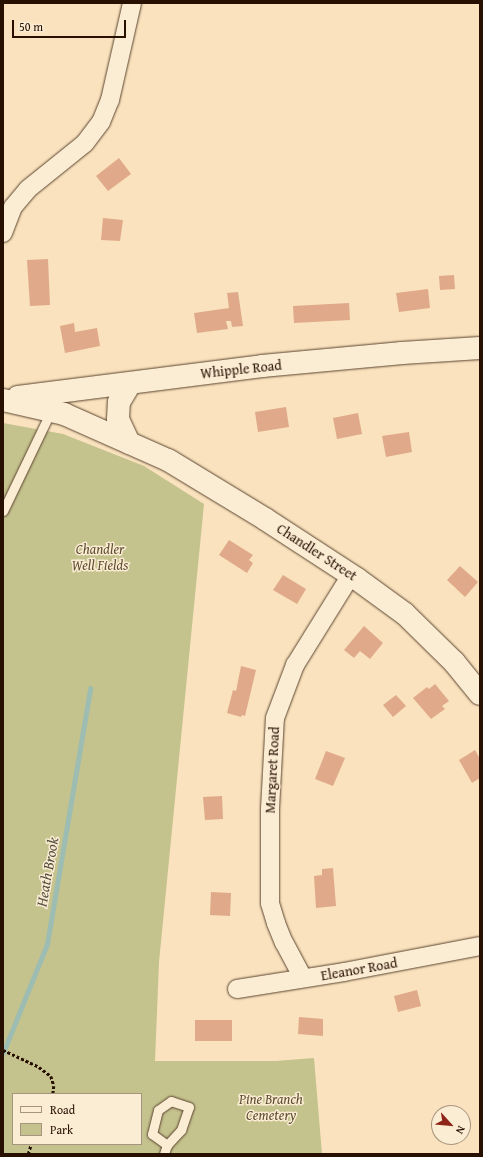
<!DOCTYPE html>
<html>
<head>
<meta charset="utf-8">
<style>
	body { margin:0 }
	#map { position:relative; width:483px; height:1157px; overflow:hidden; background:#f9e2bd; font-family:"Gentium Book Plus",serif }
	div>[style] { position:absolute }
	.green>* { inset:0; background:#c4c28d }
	.stream>* { height:4.5px; margin:-2.25px; padding:0 2.25px; transform-origin:2.25px; border-radius:2.25px; background:#9ebdb2 }
	.building>* { inset:0; background:#e0aa8a }
	.path>* { height:2.5px; margin-top:-1.25px; transform-origin:0; background:repeating-linear-gradient(90deg,#271000 0 3px,transparent 0 5px) }
	.roads { filter:drop-shadow(0 0 1px #5c442f) drop-shadow(0 0 1px #5c442f) }
	.lane>* { height:9px; margin:-4.5px; padding:0 4.5px; transform-origin:4.5px; border-radius:4.5px; background:#fbecd4 }
	.street>* { height:18px; margin:-9px; padding:0 9px; transform-origin:9px; border-radius:9px; background:#fbecd4 }
	.secondary>* { height:22px; margin:-11px; padding:0 11px; transform-origin:11px; border-radius:11px; background:#fbecd4 }
	span { translate:-50% -50%; white-space:nowrap; text-align:center; line-height:1.15; -webkit-text-stroke:3px #fbecd4; paint-order:stroke }
	.street-label { font-size:14px; color:#271000 }
	.park-label { font-size:14px; color:#5e4e31; font-style:italic }
	.water-label { font-size:15px; color:#514d3e; font-style:italic }
	.frame { position:absolute; inset:0; border:4px solid #271000; pointer-events:none }
	.legend { position:absolute; left:12px; top:1093px; width:130px; height:52px; box-sizing:border-box; background:#fbecd4; border:1px solid #a6947f; margin:0; padding:5px 7px; list-style:none; font-size:12px; color:#271000 }
	.legend li { display:flex; align-items:center; gap:8px; height:20px }
	.legend b { width:20px; border:1px solid #a6947f }
	.north { position:absolute; left:431px; top:1105px; width:40px; height:40px; box-sizing:border-box; background:#fbecd4; border:1px solid #a6947f; border-radius:50%; rotate:117deg; font-size:11px; font-weight:700; line-height:16px; text-align:center; color:#271000 }
	.north::after { content:''; display:block; margin:auto; width:14px; height:18px; background:#8f2418; clip-path:polygon(50% 0,100% 100%,50% 72%,0 100%) }
	.scale { position:absolute; left:12px; top:20px; width:114px; height:18px; box-sizing:border-box; border:2px solid #271000; border-top:0; padding-left:5px; font-size:12px; line-height:14px; white-space:nowrap; color:#271000; -webkit-text-stroke:3px #fbecd4; paint-order:stroke }
</style>
</head>
<body>
<div id="map">
	<div class="green">
		<i style="clip-path:polygon(evenodd,3px 423px,63px 434px,144px 466px,204px 504px,159px 962px,155px 1061px,276px 1061px,314px 1058px,322px 1154px,3px 1154px,3px 423px,13px 1094px,141px 1094px,141px 1144px,13px 1144px,13px 1094px)"></i>
	</div>
	<div class="stream">
		<i style="left:3px;top:1053px;width:118px;rotate:-68deg"></i>
		<i style="left:47px;top:944px;width:259px;rotate:-80.4deg"></i>
	</div>
	<div class="building">
		<i style="clip-path:polygon(119px 158px,131px 174px,108px 191px,96px 176px)"></i>
		<i style="clip-path:polygon(103px 218px,123px 220px,120px 241px,101px 240px)"></i>
		<i style="clip-path:polygon(48px 259px,50px 305px,30px 306px,27px 260px)"></i>
		<i style="clip-path:polygon(454px 275px,455px 289px,440px 290px,439px 276px)"></i>
		<i style="clip-path:polygon(428px 289px,430px 308px,399px 312px,396px 293px)"></i>
		<i style="clip-path:polygon(238px 292px,243px 326px,232px 327px,231px 321px,226px 321px,228px 329px,197px 333px,194px 313px,229px 308px,227px 293px)"></i>
		<i style="clip-path:polygon(349px 303px,350px 320px,294px 323px,293px 306px)"></i>
		<i style="clip-path:polygon(74px 323px,75px 332px,97px 328px,100px 346px,65px 353px,60px 326px)"></i>
		<i style="clip-path:polygon(286px 407px,289px 427px,258px 432px,255px 412px)"></i>
		<i style="clip-path:polygon(358px 413px,362px 434px,337px 439px,333px 418px)"></i>
		<i style="clip-path:polygon(409px 432px,412px 452px,386px 457px,382px 436px)"></i>
		<i style="clip-path:polygon(229px 540px,253px 555px,249px 560px,253px 563px,247px 573px,219px 555px)"></i>
		<i style="clip-path:polygon(460px 566px,478px 582px,465px 597px,447px 580px)"></i>
		<i style="clip-path:polygon(283px 575px,306px 589px,297px 604px,273px 590px)"></i>
		<i style="clip-path:polygon(364px 626px,383px 643px,370px 659px,360px 651px,354px 658px,344px 650px)"></i>
		<i style="clip-path:polygon(241px 666px,256px 670px,245px 716px,242px 715px,241px 717px,227px 713px,233px 690px,236px 691px)"></i>
		<i style="clip-path:polygon(435px 684px,449px 701px,442px 706px,445px 709px,431px 719px,413px 698px,427px 687px,429px 689px)"></i>
		<i style="clip-path:polygon(396px 695px,406px 706px,393px 717px,383px 705px)"></i>
		<i style="clip-path:polygon(475px 750px,480px 759px,480px 778px,472px 783px,459px 760px)"></i>
		<i style="clip-path:polygon(326px 751px,345px 758px,333px 786px,315px 779px)"></i>
		<i style="clip-path:polygon(222px 796px,223px 819px,205px 820px,203px 797px)"></i>
		<i style="clip-path:polygon(333px 868px,336px 906px,316px 908px,314px 876px,322px 875px,322px 869px)"></i>
		<i style="clip-path:polygon(211px 892px,231px 893px,230px 916px,210px 915px)"></i>
		<i style="clip-path:polygon(417px 990px,421px 1006px,398px 1012px,394px 996px)"></i>
		<i style="clip-path:polygon(299px 1017px,323px 1019px,323px 1036px,298px 1034px)"></i>
		<i style="clip-path:polygon(195px 1020px,232px 1020px,232px 1041px,195px 1041px)"></i>
	</div>
	<div class="path">
		<i style="left:3px;top:1050px;width:40px;rotate:25deg"></i>
		<i style="left:39px;top:1067px;width:15px;rotate:37deg"></i>
		<i style="left:51px;top:1076px;width:10px;rotate:73deg"></i>
		<i style="left:54px;top:1086px;width:8px;rotate:97deg"></i>
		<i style="left:28px;top:1154px;width:10px;rotate:-73deg"></i>
	</div>
	<div class="roads">
		<div class="lane">
			<i style="left:3px;top:511px;width:111px;rotate:-64.4deg"></i>
			<i style="left:164px;top:1154px;width:9px;rotate:-72deg"></i>
			<i style="left:167px;top:1145px;width:21px;rotate:-47deg"></i>
			<i style="left:181px;top:1130px;width:24px;rotate:-71deg"></i>
			<i style="left:189px;top:1107px;width:19px;rotate:-162deg"></i>
			<i style="left:171px;top:1101px;width:16px;rotate:145deg"></i>
			<i style="left:158px;top:1110px;width:25px;rotate:104deg"></i>
			<i style="left:152px;top:1134px;width:19px;rotate:36deg"></i>
		</div>
		<div class="street">
			<i style="left:3px;top:233px;width:28px;rotate:-69deg"></i>
			<i style="left:13px;top:207px;width:23px;rotate:-50deg"></i>
			<i style="left:28px;top:189px;width:73px;rotate:-38.9deg"></i>
			<i style="left:85px;top:143px;width:26px;rotate:-53deg"></i>
			<i style="left:101px;top:122px;width:24px;rotate:-68deg"></i>
			<i style="left:110px;top:100px;width:99px;rotate:-77.2deg"></i>
			<i style="left:303px;top:978px;width:40px;rotate:-118deg"></i>
			<i style="left:284px;top:943px;width:22px;rotate:-112deg"></i>
			<i style="left:276px;top:923px;width:21px;rotate:-107deg"></i>
			<i style="left:270px;top:903px;width:94px;rotate:-90deg"></i>
			<i style="left:270px;top:809px;width:91px;rotate:-86.9deg"></i>
			<i style="left:275px;top:718px;width:57px;rotate:-69.3deg"></i>
			<i style="left:295px;top:665px;width:106px;rotate:-58.1deg"></i>
			<i style="left:237px;top:989px;width:108px;rotate:-9deg"></i>
			<i style="left:344px;top:972px;width:138px;rotate:-10.8deg"></i>
		</div>
		<div class="secondary">
			<i style="left:18px;top:397px;width:246px;rotate:-7.2deg"></i>
			<i style="left:262px;top:366px;width:141px;rotate:-5.3deg"></i>
			<i style="left:402px;top:353px;width:78px;rotate:-3.7deg"></i>
			<i style="left:3px;top:400px;width:63px;rotate:12.9deg"></i>
			<i style="left:64px;top:414px;width:114px;rotate:23.9deg"></i>
			<i style="left:168px;top:460px;width:114px;rotate:31.3deg"></i>
			<i style="left:265px;top:519px;width:110px;rotate:33.1deg"></i>
			<i style="left:357px;top:579px;width:59px;rotate:36.1deg"></i>
			<i style="left:405px;top:614px;width:69px;rotate:44.4deg"></i>
			<i style="left:454px;top:662px;width:41px;rotate:50.9deg"></i>
			<i style="left:129px;top:443px;width:26px;rotate:-115deg"></i>
			<i style="left:118px;top:419px;width:17px;rotate:-87deg"></i>
			<i style="left:119px;top:402px;width:21px;rotate:-59deg"></i>
		</div>
	</div>
	<div class="street-label">
		<span style="left:241px;top:369px;rotate:-6deg">Whipple Road</span>
		<span style="left:317px;top:552px;rotate:33deg">Chandler Street</span>
		<span style="left:272px;top:770px;rotate:-87deg">Margaret Road</span>
		<span style="left:359px;top:969px;rotate:-10deg">Eleanor Road</span>
	</div>
	<div class="park-label">
		<span style="left:100px;top:557px">Chandler<br>Well Fields</span>
		<span style="left:271px;top:1107px">Pine Branch<br>Cemetery</span>
	</div>
	<div class="water-label">
		<span style="left:47px;top:872px;rotate:-80deg">Heath Brook</span>
	</div>
	<div class="frame"></div>
	<ul class="legend">
	<li><b style="height:5px;background:#fbecd4"></b>Road</li>
	<li><b style="height:11px;background:#c4c28d"></b>Park</li>
	</ul>
	<div class="north">N</div>
	<div class="scale">50 m</div>
</div>
</body>
</html>
